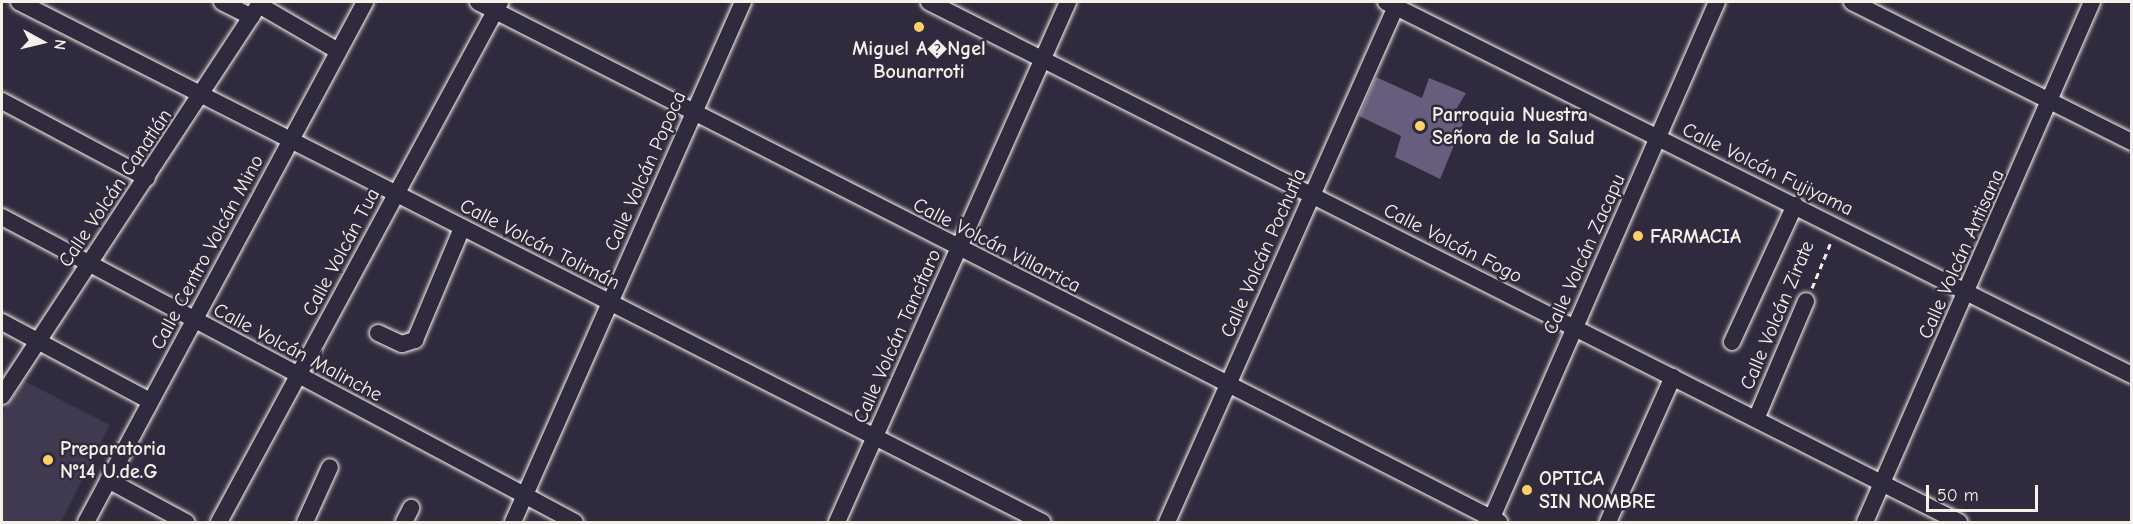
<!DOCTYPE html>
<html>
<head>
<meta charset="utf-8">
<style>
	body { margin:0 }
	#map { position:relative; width:2133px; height:524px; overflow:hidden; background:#2f2a3d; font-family:"Comic Neue",sans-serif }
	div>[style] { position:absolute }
	.built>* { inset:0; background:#403a50 }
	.building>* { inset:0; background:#665e7c }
	.path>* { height:3px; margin-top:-1.5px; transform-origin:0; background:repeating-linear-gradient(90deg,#f4f1e8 0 6px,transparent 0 10.5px) }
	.roads { filter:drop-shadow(0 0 2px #f4f1e8) drop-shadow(0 0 2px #f4f1e8) }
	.street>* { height:16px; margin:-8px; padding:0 8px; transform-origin:8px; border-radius:8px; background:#2f2a3d }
	.dots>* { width:16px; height:16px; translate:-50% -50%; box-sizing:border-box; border:3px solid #2f2a3d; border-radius:50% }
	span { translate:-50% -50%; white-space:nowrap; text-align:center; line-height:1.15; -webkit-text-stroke:5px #2f2a3d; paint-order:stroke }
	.poi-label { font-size:20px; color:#f4f1e8; font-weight:700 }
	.left { translate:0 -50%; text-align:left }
	.street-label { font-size:20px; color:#f4f1e8 }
	.frame { position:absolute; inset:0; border:3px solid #f4f1e8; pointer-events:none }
	.north { position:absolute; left:12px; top:12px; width:60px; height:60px; -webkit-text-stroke:4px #2f2a3d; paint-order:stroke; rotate:98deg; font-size:16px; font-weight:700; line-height:24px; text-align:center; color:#f4f1e8 }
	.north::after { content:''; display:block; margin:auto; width:21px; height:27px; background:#f4f1e8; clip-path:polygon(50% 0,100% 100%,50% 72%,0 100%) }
	.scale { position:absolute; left:1926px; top:485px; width:112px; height:27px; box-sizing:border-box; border:3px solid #f4f1e8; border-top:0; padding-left:8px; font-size:18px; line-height:21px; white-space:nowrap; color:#f4f1e8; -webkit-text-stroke:4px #2f2a3d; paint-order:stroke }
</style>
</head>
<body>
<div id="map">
	<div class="built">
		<i style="clip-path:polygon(24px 381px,110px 425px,61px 522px,2px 522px,2px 413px)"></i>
	</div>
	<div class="building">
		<i style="clip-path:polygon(1376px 77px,1422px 98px,1429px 78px,1466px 93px,1455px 111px,1465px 119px,1440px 179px,1395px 157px,1401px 136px,1359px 116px)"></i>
	</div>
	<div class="path">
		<i style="left:1812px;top:288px;width:50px;rotate:-67.6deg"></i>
	</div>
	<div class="roads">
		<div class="street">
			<i style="left:19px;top:2px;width:1148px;rotate:26.94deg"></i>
			<i style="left:222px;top:2px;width:33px;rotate:27deg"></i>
			<i style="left:478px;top:2px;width:1146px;rotate:26.99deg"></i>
			<i style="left:929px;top:2px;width:1154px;rotate:26.79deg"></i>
			<i style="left:1386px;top:2px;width:834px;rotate:26.57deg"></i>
			<i style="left:1852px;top:2px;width:313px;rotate:26.6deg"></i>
			<i style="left:259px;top:5px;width:91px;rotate:30.2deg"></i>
			<i style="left:2px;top:101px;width:164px;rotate:28deg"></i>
			<i style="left:2px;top:217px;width:649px;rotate:28.03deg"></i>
			<i style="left:2px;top:322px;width:168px;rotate:28.1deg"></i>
			<i style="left:378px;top:333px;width:26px;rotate:25deg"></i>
			<i style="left:402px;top:344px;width:14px;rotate:-17deg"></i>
			<i style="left:415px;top:340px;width:121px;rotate:-67.2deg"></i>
			<i style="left:1732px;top:342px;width:151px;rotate:-65.3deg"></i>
			<i style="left:2px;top:396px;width:472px;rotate:-56.7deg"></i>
			<i style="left:1756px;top:419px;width:128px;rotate:-67deg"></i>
			<i style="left:108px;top:480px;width:89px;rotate:28.3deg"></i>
			<i style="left:86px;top:522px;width:590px;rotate:-61.78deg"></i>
			<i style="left:219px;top:522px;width:591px;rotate:-61.61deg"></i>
			<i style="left:305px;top:522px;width:60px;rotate:-65.6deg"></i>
			<i style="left:404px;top:522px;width:16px;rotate:-63deg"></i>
			<i style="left:513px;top:522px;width:569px;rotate:-66.14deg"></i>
			<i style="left:837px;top:522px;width:569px;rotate:-66.05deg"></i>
			<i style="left:1167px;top:522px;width:569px;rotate:-66.05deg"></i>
			<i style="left:1490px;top:522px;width:567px;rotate:-66.42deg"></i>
			<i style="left:1608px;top:522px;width:159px;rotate:-65.9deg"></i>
			<i style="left:1865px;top:522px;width:567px;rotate:-66.42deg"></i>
		</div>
	</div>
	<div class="dots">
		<i style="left:919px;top:27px;background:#ffd166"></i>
		<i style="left:1420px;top:126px;background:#ffd166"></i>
		<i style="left:1638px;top:236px;background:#ffd166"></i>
		<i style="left:48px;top:460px;background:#ffd166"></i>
		<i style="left:1527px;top:490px;background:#ffd166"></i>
	</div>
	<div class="poi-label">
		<span style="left:919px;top:60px">Miguel A�Ngel<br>Bounarroti</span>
		<span class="left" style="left:1432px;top:126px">Parroquia Nuestra<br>Señora de la Salud</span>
		<span class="left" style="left:1650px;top:236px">FARMACIA</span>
		<span class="left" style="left:60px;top:460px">Preparatoria<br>N°14 U.de.G</span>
		<span class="left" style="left:1539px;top:490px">OPTICA<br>SIN NOMBRE</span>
	</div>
	<div class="street-label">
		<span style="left:1768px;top:169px;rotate:26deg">Calle Volcán Fujiyama</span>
		<span style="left:645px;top:171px;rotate:-66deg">Calle Volcán Popoca</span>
		<span style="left:115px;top:188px;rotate:-56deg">Calle Volcán Canatlán</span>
		<span style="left:1453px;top:243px;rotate:27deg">Calle Volcán Fogo</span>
		<span style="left:540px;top:244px;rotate:27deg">Calle Volcán Tolimán</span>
		<span style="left:997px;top:245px;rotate:27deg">Calle Volcán Villarrica</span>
		<span style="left:207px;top:252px;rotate:-62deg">Calle Centro Volcán Mino</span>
		<span style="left:341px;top:252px;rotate:-62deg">Calle Volcán Tua</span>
		<span style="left:1263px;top:253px;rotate:-66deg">Calle Volcán Pochutla</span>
		<span style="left:1584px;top:254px;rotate:-66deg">Calle Volcán Zacapu</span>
		<span style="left:1961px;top:254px;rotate:-66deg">Calle Volcán Antisana</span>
		<span style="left:1777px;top:315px;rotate:-67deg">Calle Volcán Zirate</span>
		<span style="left:897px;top:336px;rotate:-66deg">Calle Volcán Tancítaro</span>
		<span style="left:298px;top:352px;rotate:28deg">Calle Volcán Malinche</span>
	</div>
	<div class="frame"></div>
	<div class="north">N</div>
	<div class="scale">50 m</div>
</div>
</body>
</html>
